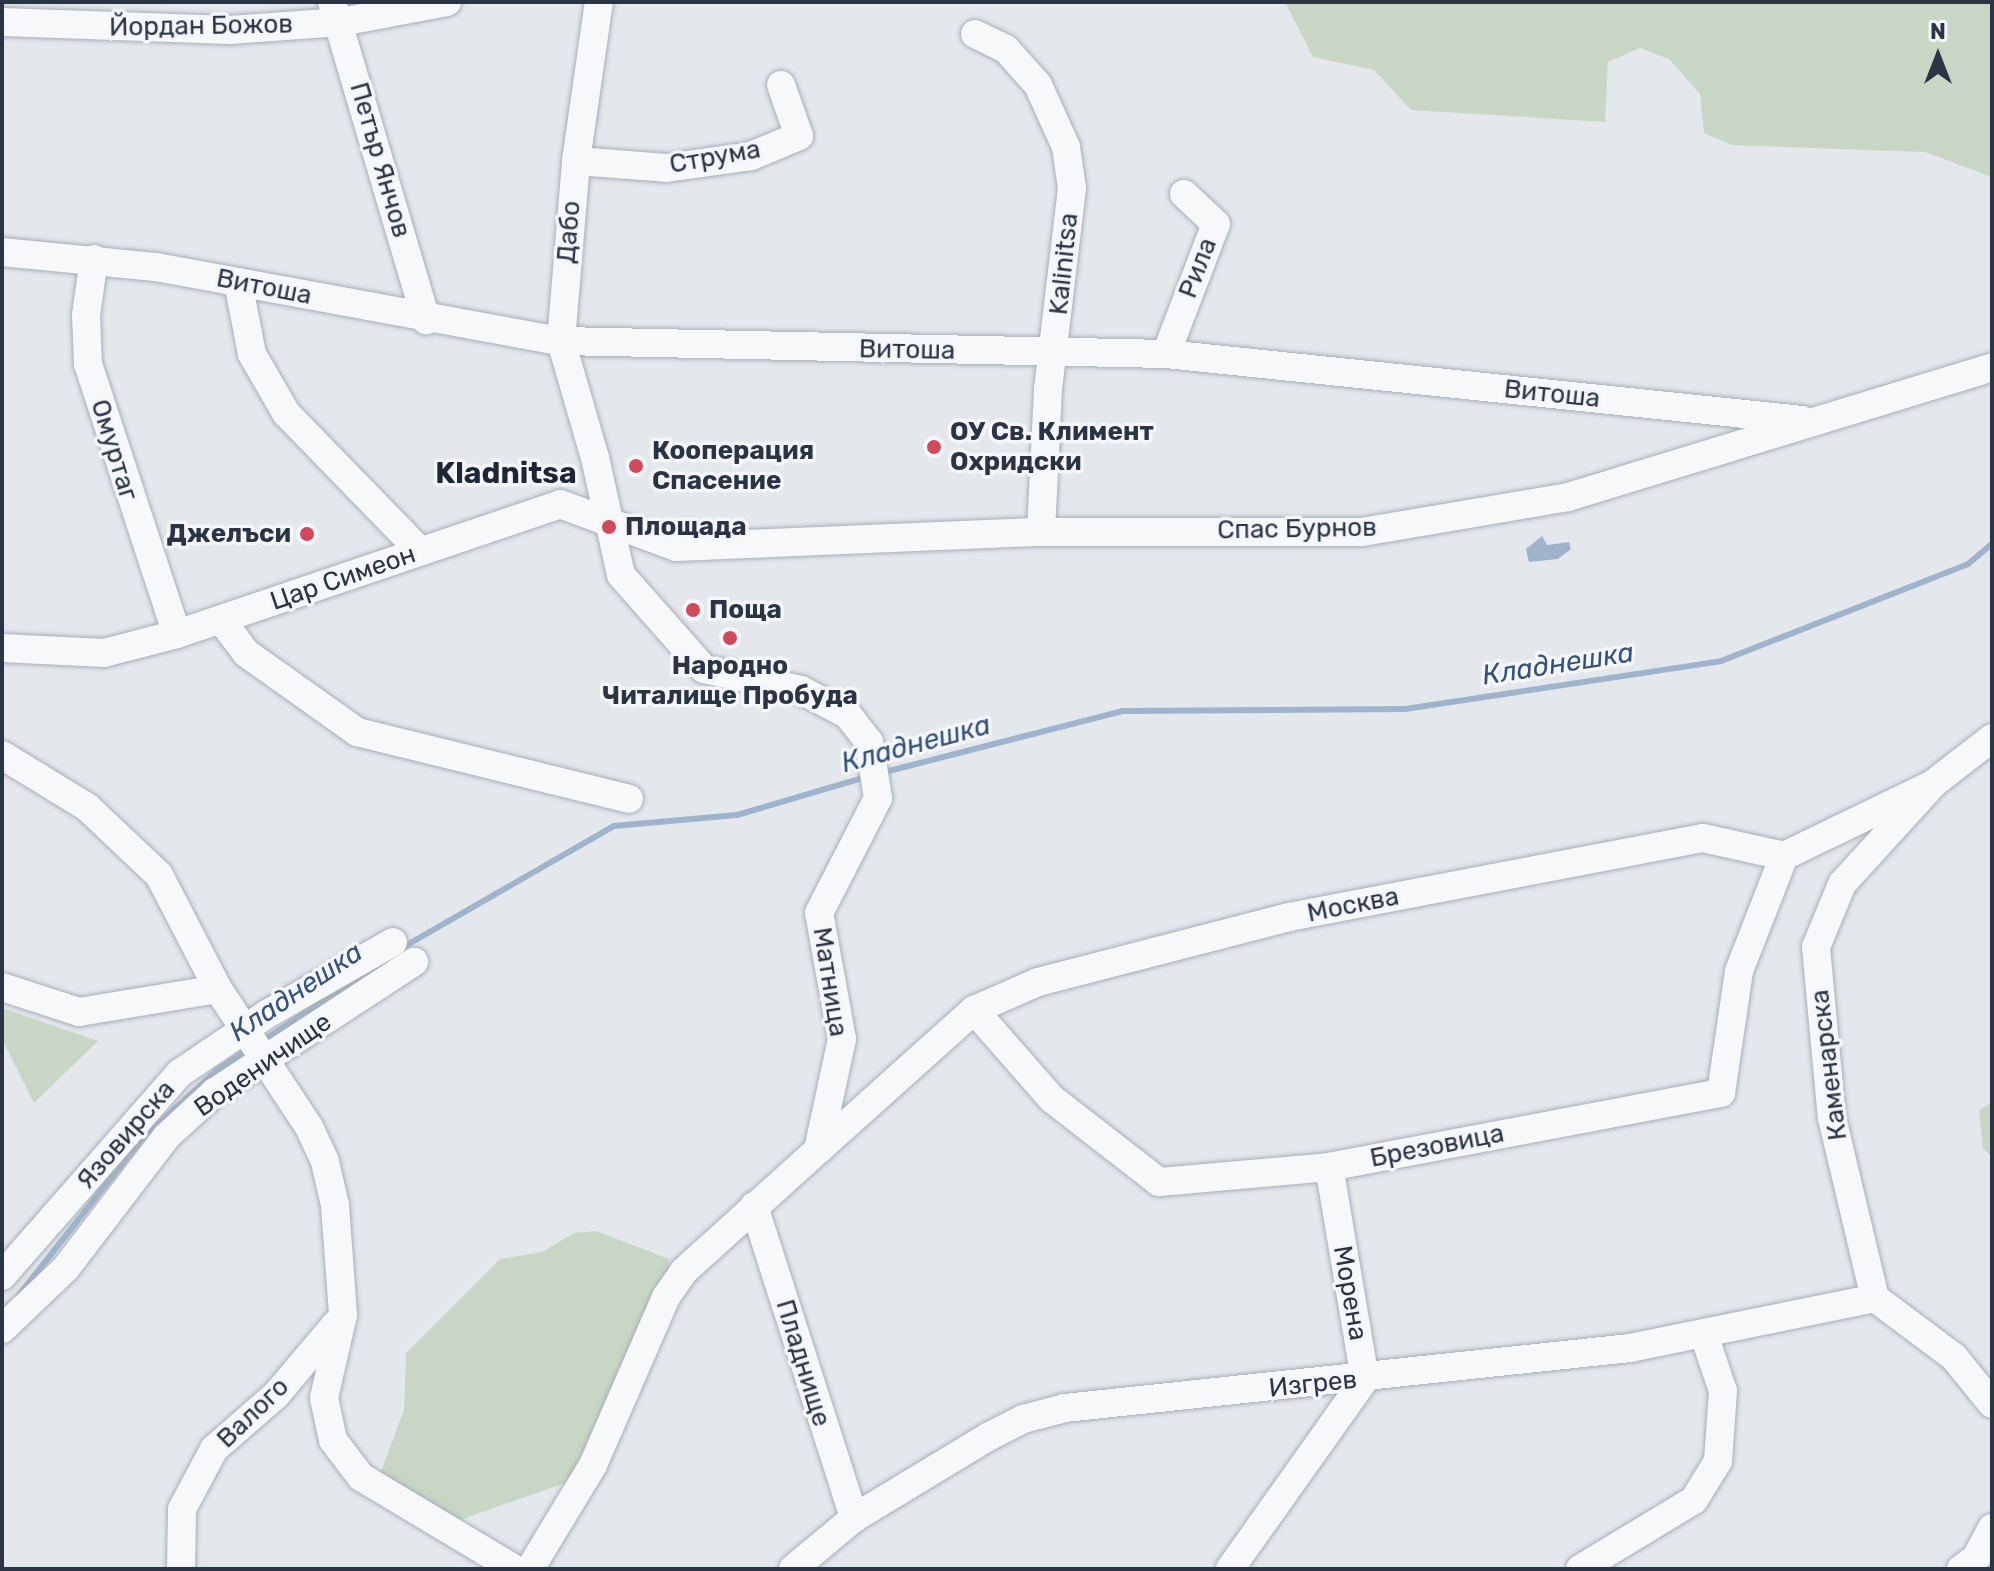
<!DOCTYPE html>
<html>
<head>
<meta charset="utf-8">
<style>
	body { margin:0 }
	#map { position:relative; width:1994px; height:1571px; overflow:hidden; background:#e4e7ec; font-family:Rubik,sans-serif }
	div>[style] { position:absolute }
	.green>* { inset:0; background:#c9d6c5 }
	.water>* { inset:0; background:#9fb4cc }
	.stream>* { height:6px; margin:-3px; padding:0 3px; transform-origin:3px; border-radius:3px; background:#9fb4cc }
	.roads { filter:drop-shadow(0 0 2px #a9aeb7) drop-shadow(0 0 2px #a9aeb7) }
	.minor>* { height:28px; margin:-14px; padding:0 14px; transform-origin:14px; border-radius:14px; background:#f7f8fa }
	.dots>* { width:22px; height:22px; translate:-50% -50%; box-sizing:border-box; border:4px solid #f4f6f9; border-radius:50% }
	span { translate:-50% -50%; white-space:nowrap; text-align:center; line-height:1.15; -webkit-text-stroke:7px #f4f6f9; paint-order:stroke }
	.street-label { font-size:26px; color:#2b3445 }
	.poi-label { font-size:26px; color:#2b3445; font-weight:700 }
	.left { translate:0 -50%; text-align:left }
	.right { translate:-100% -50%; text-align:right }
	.water-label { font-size:28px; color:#34527a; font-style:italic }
	.quarter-label { font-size:30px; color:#1d2536; font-weight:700 }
	.frame { position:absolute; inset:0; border:4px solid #2b3445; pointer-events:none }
	.north { position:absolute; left:1898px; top:16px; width:80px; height:80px; -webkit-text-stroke:6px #f4f6f9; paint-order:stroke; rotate:0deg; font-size:22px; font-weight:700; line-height:32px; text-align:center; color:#2b3445 }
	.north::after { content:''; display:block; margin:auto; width:28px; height:36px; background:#2b3445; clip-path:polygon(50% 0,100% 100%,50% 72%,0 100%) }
</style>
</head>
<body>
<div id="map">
	<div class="green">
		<i style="clip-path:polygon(1285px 2px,1992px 2px,1992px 177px,1925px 152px,1732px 145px,1704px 133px,1700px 94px,1669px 59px,1640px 48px,1608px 62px,1605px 122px,1411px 110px,1374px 70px,1313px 57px)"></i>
		<i style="clip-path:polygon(2px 1008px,98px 1041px,34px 1103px,2px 1039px)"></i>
		<i style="clip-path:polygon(1992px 1102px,1992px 1157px,1983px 1148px,1979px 1110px)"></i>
		<i style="clip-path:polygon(596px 1231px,669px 1259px,668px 1282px,579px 1478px,460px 1520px,380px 1474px,404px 1410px,406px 1353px,500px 1259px,542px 1252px,574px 1233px)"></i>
	</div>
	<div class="water">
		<i style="clip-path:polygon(1542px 536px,1547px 545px,1569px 542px,1571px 549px,1558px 559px,1529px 562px,1526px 549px)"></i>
	</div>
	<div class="stream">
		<i style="left:881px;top:773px;width:250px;rotate:-14.4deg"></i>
		<i style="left:1123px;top:711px;width:282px;rotate:-0.4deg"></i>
		<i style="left:1405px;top:709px;width:320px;rotate:-8.6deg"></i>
		<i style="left:1721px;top:661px;width:265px;rotate:-21.4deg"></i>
		<i style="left:1968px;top:564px;width:31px;rotate:-40deg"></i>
		<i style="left:400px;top:949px;width:247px;rotate:-29.9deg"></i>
		<i style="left:614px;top:826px;width:123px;rotate:-5.1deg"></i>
		<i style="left:737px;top:815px;width:134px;rotate:-16.4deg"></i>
		<i style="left:261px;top:1042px;width:116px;rotate:-33.4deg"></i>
		<i style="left:19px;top:1295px;width:197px;rotate:-51.8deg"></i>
		<i style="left:141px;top:1140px;width:103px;rotate:-42.6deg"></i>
		<i style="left:217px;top:1070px;width:37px;rotate:-33deg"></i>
	</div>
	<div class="roads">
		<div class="minor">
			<i style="left:332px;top:2px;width:332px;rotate:73.5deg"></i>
			<i style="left:2px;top:22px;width:228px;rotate:2deg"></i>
			<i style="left:230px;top:30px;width:111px;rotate:-4.1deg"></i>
			<i style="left:341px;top:22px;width:108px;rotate:-10.7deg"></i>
			<i style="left:975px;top:34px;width:34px;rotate:26deg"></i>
			<i style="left:1006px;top:49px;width:48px;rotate:48.4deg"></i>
			<i style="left:1038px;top:85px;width:68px;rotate:65.7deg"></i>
			<i style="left:1066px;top:147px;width:41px;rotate:81.7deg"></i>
			<i style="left:1072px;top:188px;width:202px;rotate:96.8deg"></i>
			<i style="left:1048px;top:389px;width:143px;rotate:92.8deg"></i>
			<i style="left:576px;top:161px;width:90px;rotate:4.4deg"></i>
			<i style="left:666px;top:168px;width:86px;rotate:-8deg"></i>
			<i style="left:751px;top:156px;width:52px;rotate:-22.6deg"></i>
			<i style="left:799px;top:136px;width:54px;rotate:-109.4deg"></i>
			<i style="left:2px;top:252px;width:155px;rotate:5.6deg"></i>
			<i style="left:156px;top:267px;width:412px;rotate:10.4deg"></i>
			<i style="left:561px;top:341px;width:605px;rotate:1.23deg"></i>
			<i style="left:1166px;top:354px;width:639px;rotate:5.92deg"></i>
			<i style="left:94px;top:259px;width:57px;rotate:98.1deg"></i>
			<i style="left:86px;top:315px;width:49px;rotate:87.7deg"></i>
			<i style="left:88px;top:364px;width:284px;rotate:71.8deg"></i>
			<i style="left:238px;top:282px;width:73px;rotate:79deg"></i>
			<i style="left:252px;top:354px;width:68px;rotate:60deg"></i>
			<i style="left:286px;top:413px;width:192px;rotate:45.8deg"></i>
			<i style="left:1166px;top:354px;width:139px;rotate:-69deg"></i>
			<i style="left:1216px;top:224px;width:44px;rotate:-136.8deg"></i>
			<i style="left:222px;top:621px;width:40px;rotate:53deg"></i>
			<i style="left:246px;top:653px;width:136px;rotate:35.4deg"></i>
			<i style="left:357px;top:732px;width:280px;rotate:13.8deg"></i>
			<i style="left:2px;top:648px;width:102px;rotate:2.8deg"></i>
			<i style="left:104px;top:653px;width:75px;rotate:-14.6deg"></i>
			<i style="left:177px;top:634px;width:404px;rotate:-18.7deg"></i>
			<i style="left:560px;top:504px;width:124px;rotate:20.3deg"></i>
			<i style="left:676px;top:547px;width:365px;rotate:-2.4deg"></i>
			<i style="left:1041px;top:532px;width:321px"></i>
			<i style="left:1362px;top:532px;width:209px;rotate:-9.6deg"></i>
			<i style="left:1568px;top:497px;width:443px;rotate:-17deg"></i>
			<i style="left:1992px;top:738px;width:75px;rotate:142.1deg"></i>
			<i style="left:1933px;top:784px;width:135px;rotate:132.3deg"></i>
			<i style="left:1842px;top:884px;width:68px;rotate:112.4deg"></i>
			<i style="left:1816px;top:947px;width:172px;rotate:84.7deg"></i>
			<i style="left:1832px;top:1118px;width:185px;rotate:76.6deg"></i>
			<i style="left:1875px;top:1298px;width:99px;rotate:36.8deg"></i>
			<i style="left:1954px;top:1357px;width:60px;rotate:51deg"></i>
			<i style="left:2px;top:755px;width:100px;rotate:31.5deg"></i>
			<i style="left:87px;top:807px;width:99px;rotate:43.4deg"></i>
			<i style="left:159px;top:875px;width:128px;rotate:62.6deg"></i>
			<i style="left:2px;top:987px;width:81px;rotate:18deg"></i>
			<i style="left:79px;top:1012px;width:141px;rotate:-9.4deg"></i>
			<i style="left:218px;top:989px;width:165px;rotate:56.6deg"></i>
			<i style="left:309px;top:1127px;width:38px;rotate:65deg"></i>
			<i style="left:325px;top:1162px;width:44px;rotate:76.9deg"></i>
			<i style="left:335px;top:1205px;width:110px;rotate:85.8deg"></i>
			<i style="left:343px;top:1315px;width:85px;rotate:102.9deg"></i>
			<i style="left:324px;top:1398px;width:43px;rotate:77.9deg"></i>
			<i style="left:333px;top:1440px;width:46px;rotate:52.9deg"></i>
			<i style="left:361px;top:1477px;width:179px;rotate:30.9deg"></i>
			<i style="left:974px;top:1010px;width:118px;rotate:48.8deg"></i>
			<i style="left:1052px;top:1099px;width:135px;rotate:37.8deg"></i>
			<i style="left:1159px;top:1182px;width:171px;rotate:-5deg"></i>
			<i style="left:1329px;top:1167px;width:399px;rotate:-10.7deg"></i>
			<i style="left:1721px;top:1093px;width:123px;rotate:-81.6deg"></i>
			<i style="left:1739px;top:971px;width:123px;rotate:-68.6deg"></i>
			<i style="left:818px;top:1150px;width:210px;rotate:-41.9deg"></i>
			<i style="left:974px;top:1010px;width:70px;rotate:-23.6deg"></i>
			<i style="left:1038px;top:982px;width:259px;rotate:-14.5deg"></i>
			<i style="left:1289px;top:917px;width:421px;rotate:-10.8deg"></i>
			<i style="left:1703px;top:838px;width:83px;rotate:12.5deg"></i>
			<i style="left:1784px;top:856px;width:165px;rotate:-25.8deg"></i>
			<i style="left:754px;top:1206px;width:328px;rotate:72.2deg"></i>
			<i style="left:2px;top:1276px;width:270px;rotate:-48.8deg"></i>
			<i style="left:180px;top:1073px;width:105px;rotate:-34.1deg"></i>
			<i style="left:267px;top:1014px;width:145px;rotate:-29.7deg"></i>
			<i style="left:2px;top:1329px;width:88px;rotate:-43.6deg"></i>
			<i style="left:66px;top:1268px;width:165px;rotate:-52.6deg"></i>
			<i style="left:166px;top:1137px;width:67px;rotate:-42.6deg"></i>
			<i style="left:215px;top:1092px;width:238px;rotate:-33.2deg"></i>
			<i style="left:181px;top:1569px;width:60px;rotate:-89deg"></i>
			<i style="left:182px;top:1509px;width:68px;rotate:-61.9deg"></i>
			<i style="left:214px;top:1449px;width:82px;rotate:-41.1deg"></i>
			<i style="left:276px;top:1395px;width:93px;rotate:-49.8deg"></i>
			<i style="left:530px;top:1569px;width:122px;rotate:-58.8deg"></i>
			<i style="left:593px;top:1465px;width:183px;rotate:-66.5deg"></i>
			<i style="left:666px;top:1297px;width:32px;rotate:-55deg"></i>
			<i style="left:684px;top:1271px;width:181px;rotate:-42.1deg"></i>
			<i style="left:818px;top:1150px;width:114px;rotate:-77.8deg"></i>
			<i style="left:842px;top:1039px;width:128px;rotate:-100.3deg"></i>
			<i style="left:819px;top:913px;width:129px;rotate:-62.8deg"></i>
			<i style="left:878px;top:798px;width:57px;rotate:-99.1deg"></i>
			<i style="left:869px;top:742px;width:34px;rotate:-128deg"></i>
			<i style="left:848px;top:715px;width:53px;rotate:-152deg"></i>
			<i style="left:801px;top:690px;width:99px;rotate:-167.8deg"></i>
			<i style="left:704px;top:669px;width:125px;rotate:-131.4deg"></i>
			<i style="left:621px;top:575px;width:120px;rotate:-102.5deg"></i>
			<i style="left:595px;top:458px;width:122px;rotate:-106.2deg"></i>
			<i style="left:561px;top:341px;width:181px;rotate:-85.2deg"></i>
			<i style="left:576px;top:161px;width:161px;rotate:-81.8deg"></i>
			<i style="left:793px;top:1569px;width:80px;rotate:-39.9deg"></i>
			<i style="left:854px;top:1518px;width:157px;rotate:-31.2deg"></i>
			<i style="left:988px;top:1437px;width:39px;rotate:-27deg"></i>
			<i style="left:1023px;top:1419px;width:43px;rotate:-14.7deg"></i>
			<i style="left:1065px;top:1408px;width:568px;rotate:-6.06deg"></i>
			<i style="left:1630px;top:1348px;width:250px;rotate:-11.5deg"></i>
			<i style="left:1230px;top:1569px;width:233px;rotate:-54.6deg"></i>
			<i style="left:1365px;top:1379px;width:215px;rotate:-99.6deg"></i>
			<i style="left:1580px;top:1569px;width:133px;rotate:-31.2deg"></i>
			<i style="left:1694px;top:1500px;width:46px;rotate:-58.4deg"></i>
			<i style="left:1718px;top:1461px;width:70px;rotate:-85.9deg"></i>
			<i style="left:1723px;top:1391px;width:59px;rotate:-108.7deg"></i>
			<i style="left:1961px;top:1569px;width:19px;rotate:-36deg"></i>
			<i style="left:1976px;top:1558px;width:34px;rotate:-62deg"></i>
		</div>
	</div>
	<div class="dots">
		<i style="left:934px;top:447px;background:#d1495b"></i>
		<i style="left:636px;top:466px;background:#d1495b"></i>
		<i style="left:609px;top:527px;background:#d1495b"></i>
		<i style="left:307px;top:534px;background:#d1495b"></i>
		<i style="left:693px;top:610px;background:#d1495b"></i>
		<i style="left:730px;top:638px;background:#d1495b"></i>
	</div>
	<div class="street-label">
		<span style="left:201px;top:26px;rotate:-1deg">Йордан Божов</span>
		<span style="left:715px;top:157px;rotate:-10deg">Струма</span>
		<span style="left:380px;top:160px;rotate:74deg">Петър Янчов</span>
		<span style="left:569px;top:232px;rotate:-85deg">Дабо</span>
		<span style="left:1064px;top:264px;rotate:-84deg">Kalinitsa</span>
		<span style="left:1198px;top:268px;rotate:-69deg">Рила</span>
		<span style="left:264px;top:287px;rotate:11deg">Витоша</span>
		<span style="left:907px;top:350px;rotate:1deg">Витоша</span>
		<span style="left:1552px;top:394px;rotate:6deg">Витоша</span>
		<span style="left:114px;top:450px;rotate:73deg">Омуртаг</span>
		<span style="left:1297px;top:529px;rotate:-1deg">Спас Бурнов</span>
		<span style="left:343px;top:578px;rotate:-19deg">Цар Симеон</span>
		<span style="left:1353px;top:905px;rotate:-11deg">Москва</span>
		<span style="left:830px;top:982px;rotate:81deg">Матница</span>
		<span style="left:263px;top:1065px;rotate:-35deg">Воденичище</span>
		<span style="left:1829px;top:1065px;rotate:-97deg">Каменарска</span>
		<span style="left:126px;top:1135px;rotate:-49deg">Язовирска</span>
		<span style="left:1437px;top:1146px;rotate:-11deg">Брезовица</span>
		<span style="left:1350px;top:1293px;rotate:80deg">Морена</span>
		<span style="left:803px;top:1363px;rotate:73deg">Пладнище</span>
		<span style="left:1313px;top:1384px;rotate:-6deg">Изгрев</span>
		<span style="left:253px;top:1413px;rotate:-44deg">Валого</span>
	</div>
	<div class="poi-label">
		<span class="left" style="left:950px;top:447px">ОУ Св. Климент<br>Охридски</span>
		<span class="left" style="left:652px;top:466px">Кооперация<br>Спасение</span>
		<span class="left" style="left:625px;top:527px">Площада</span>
		<span class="right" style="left:291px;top:534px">Джелъси</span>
		<span class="left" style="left:709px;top:610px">Поща</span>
		<span style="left:730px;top:681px">Народно<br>Читалище Пробуда</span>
	</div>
	<div class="water-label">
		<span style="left:1558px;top:664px;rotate:-9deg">Кладнешка</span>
		<span style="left:916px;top:744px;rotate:-15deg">Кладнешка</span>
		<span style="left:296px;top:992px;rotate:-34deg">Кладнешка</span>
	</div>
	<div class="quarter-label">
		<span style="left:506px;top:473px">Kladnitsa</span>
	</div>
	<div class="frame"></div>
	<div class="north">N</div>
</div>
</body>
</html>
